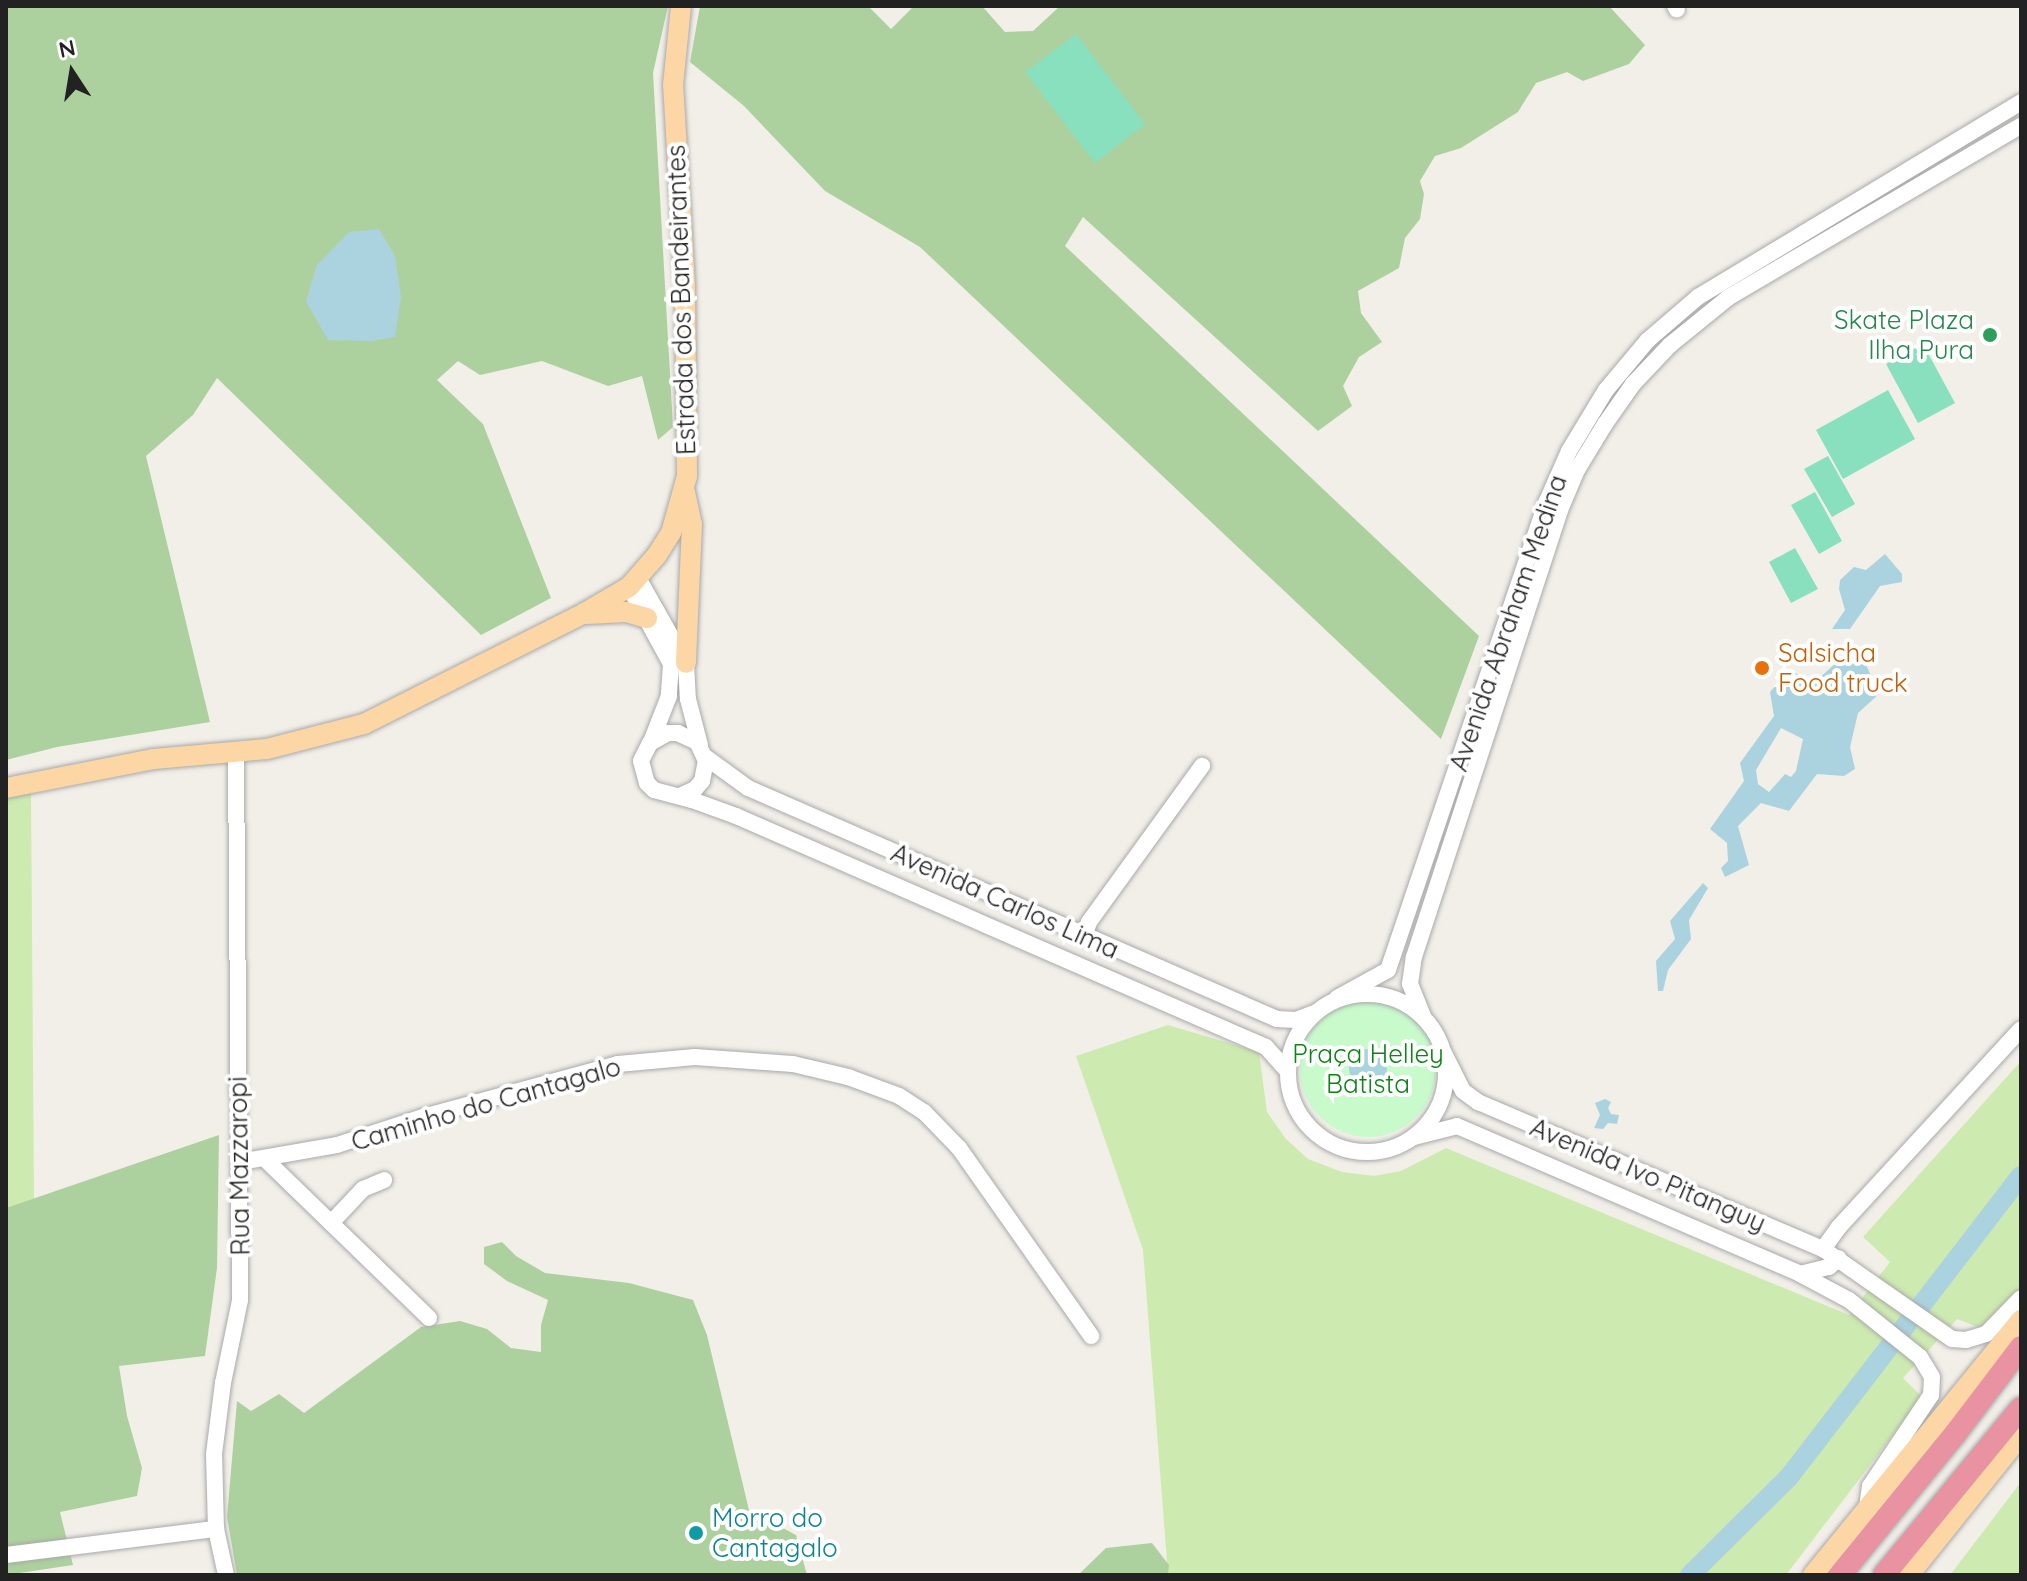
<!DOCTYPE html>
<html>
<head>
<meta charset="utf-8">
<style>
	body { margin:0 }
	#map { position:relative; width:2027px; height:1581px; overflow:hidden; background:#f2efe9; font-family:Quicksand,sans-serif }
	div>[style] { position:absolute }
	.grass>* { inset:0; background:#cdebb0 }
	.forest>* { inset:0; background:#add19e }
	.park>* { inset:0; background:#c8facc }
	.round { border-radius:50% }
	.pitch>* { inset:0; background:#88e0be }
	.water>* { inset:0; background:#aad3df }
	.river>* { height:20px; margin:-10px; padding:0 10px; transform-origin:10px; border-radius:10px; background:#aad3df }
	.roads { filter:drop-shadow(0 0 2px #a9a9a9) drop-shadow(0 0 2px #a9a9a9) }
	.minor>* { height:16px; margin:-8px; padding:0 8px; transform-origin:8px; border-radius:8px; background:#fff }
	.minor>.ring { margin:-8px; padding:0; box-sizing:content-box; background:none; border:16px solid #fff; border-radius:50% }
	.major>* { height:20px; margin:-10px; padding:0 10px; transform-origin:10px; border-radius:10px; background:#fcd6a4 }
	.highway>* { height:22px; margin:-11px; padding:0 11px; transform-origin:11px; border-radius:11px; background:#e892a2 }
	.dots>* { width:22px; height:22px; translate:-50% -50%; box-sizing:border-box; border:4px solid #fff; border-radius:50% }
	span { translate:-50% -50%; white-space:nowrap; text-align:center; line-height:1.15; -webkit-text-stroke:8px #fff; paint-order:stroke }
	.street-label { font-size:26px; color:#222 }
	.leisure-label { font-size:26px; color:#27864d }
	.right { translate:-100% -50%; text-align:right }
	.food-label { font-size:26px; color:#c56008 }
	.left { translate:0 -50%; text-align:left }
	.park-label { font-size:26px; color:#0c8416 }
	.culture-label { font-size:26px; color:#0d838f }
	.frame { position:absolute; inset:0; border:8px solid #222; pointer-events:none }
	.north { position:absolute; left:32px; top:32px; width:80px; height:80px; -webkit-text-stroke:6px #fff; paint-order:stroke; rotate:348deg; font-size:22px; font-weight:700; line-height:32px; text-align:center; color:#222 }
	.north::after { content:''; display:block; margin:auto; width:28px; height:36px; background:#222; clip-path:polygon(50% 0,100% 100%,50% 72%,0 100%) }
</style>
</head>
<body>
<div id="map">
	<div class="grass">
		<i style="clip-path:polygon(31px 790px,34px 1199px,6px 1208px,6px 796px)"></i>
		<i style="clip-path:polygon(1168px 1025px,1259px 1052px,1267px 1112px,1286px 1139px,1308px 1159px,1342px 1172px,1374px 1176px,1401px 1171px,1446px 1148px,1849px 1315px,1890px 1262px,1863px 1237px,2021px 1061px,2021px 1292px,1994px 1324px,1978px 1327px,1957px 1319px,1903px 1378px,1922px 1397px,1786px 1575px,1168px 1575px,1143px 1250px,1076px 1056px)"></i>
		<i style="clip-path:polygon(2021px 1482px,2021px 1575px,1950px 1575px)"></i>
	</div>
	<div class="forest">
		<i style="clip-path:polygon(6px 6px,668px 6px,653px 73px,673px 427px,658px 440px,642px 376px,608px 386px,542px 361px,480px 375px,458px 361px,437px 380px,483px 424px,551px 598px,481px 635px,217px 378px,193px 415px,146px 456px,210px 722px,57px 747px,6px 760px)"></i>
		<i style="clip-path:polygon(700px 6px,868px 6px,891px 29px,914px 6px,982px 6px,1005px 32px,1033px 31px,1060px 6px,1609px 6px,1645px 45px,1629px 64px,1583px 81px,1567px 72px,1536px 83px,1518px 112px,1461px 148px,1435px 156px,1420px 181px,1424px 194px,1420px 219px,1405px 238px,1399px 268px,1358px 291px,1361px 313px,1382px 342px,1359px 357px,1343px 386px,1352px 406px,1318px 431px,1083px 217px,1065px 246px,1479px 636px,1441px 739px,920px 247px,825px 191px,744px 106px,690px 62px)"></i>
		<i style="clip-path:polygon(219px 1135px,217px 1268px,205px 1356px,119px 1366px,127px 1416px,142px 1468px,137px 1496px,60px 1512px,73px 1565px,6px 1575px,6px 1208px)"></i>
		<i style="clip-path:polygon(502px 1242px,516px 1256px,545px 1273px,629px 1283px,693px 1300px,707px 1335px,749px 1510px,796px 1535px,807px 1575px,237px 1575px,227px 1517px,237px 1401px,251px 1411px,279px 1394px,304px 1413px,421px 1327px,460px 1321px,487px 1329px,511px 1348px,541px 1352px,541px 1325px,548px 1300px,507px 1281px,484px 1264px,484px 1247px)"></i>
		<i style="clip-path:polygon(1152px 1543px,1169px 1565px,1168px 1575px,1078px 1575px,1106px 1548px)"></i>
	</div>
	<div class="park">
		<i class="round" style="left:1300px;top:1001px;width:136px;height:136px"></i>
	</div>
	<div class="pitch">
		<i style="clip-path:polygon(1076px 34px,1145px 124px,1095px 163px,1025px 72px)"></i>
		<i style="clip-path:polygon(1923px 344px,1955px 403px,1918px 423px,1886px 364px)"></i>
		<i style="clip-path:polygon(1888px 390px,1915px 439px,1843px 479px,1816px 430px)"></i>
		<i style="clip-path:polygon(1828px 456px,1855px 504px,1832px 517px,1804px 469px)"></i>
		<i style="clip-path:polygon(1815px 492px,1842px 541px,1819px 554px,1791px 505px)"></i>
		<i style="clip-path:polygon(1795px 548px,1818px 589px,1791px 603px,1769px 562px)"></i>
	</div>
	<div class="water">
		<i style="clip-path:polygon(379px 229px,395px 256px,401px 297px,395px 337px,371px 341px,328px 340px,306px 301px,317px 265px,349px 232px)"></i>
		<i style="clip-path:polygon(1885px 554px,1902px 574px,1902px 582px,1880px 586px,1850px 629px,1832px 629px,1845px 610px,1839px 589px,1840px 580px,1854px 567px,1866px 570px)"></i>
		<i style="clip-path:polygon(evenodd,1864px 660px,1879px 694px,1858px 713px,1850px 747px,1855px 769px,1844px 776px,1817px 774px,1789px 811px,1761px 803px,1738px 826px,1749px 865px,1725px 877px,1721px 868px,1728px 861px,1727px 843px,1710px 829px,1744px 781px,1740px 763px,1774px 716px,1770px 692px,1789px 670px,1815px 682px,1838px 661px,1864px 660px,1781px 728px,1803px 739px,1796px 771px,1791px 777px,1785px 774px,1769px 792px,1758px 784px,1756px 770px,1781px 728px)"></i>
		<i style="clip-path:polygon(1703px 883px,1708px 888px,1689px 920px,1691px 939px,1668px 970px,1663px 991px,1658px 991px,1656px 961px,1675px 939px,1670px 921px)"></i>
		<i class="round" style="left:1349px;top:1049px;width:38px;height:38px"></i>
		<i style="clip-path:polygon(1605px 1099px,1611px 1102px,1608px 1108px,1611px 1114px,1619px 1115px,1617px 1124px,1608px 1123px,1603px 1129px,1594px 1128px,1600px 1115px,1595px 1103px)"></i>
	</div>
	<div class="river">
		<i style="left:1690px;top:1575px;width:139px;rotate:-44.7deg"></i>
		<i style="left:1789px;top:1477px;width:380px;rotate:-52.4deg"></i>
	</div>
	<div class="roads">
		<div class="minor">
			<i style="left:1675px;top:6px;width:4px;rotate:63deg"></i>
			<i style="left:638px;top:578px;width:98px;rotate:60.5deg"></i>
			<i style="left:686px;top:663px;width:36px;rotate:87deg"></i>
			<i style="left:688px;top:699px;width:48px;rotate:75.4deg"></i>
			<i style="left:629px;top:587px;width:88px;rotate:61.4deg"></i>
			<i style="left:671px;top:664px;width:32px;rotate:94deg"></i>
			<i style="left:669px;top:696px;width:49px;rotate:111.4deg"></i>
			<i style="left:704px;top:756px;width:54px;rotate:36deg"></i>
			<i style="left:748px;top:788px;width:577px;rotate:23.59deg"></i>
			<i style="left:1277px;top:1019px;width:19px;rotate:3deg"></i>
			<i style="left:1296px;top:1020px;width:19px;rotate:-21deg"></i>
			<i style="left:680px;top:796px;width:17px;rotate:-25deg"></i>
			<i style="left:695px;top:789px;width:11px;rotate:-49deg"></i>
			<i style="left:702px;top:781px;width:20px;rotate:-79deg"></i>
			<i style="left:706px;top:761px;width:21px;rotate:-115deg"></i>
			<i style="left:697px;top:742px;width:21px;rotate:-155deg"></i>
			<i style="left:678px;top:733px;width:10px;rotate:180deg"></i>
			<i style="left:668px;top:733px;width:21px;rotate:151deg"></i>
			<i style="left:650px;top:743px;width:20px;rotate:117deg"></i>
			<i style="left:641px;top:761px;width:23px;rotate:75deg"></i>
			<i style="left:647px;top:783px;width:10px;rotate:45deg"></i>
			<i style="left:654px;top:790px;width:39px;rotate:15deg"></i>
			<i style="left:692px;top:800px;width:47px;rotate:20deg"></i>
			<i style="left:736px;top:816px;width:578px;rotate:23.55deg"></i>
			<i style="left:1266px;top:1047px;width:31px;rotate:48deg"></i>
			<i style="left:1084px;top:936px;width:15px;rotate:-70deg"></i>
			<i style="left:1089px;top:922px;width:193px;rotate:-54.1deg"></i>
			<i class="ring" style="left:1288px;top:994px;width:142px;height:142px"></i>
			<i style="left:1337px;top:998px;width:58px;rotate:-28.8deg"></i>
			<i style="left:1388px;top:970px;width:495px;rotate:-71.3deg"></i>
			<i style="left:1547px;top:501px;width:55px;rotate:-66.3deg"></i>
			<i style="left:1569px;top:451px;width:71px;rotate:-58.8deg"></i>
			<i style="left:1606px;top:390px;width:65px;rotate:-50deg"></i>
			<i style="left:1648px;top:340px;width:66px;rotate:-40.7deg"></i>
			<i style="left:1698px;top:297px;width:377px;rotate:-31.1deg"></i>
			<i style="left:1423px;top:1016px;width:35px;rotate:-112deg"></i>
			<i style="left:1410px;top:984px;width:27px;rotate:-82deg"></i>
			<i style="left:1414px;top:957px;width:470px;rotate:-71.9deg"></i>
			<i style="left:1560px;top:510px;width:43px;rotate:-67deg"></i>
			<i style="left:1577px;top:470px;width:54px;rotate:-58.7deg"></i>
			<i style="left:1605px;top:424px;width:49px;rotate:-55deg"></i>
			<i style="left:1633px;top:384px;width:54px;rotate:-46.5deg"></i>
			<i style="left:1670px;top:345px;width:76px;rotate:-39.1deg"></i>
			<i style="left:1729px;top:297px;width:338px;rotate:-30.4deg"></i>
			<i style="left:1444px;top:1053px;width:42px;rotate:63.4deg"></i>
			<i style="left:1463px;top:1091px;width:19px;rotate:36deg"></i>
			<i style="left:1478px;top:1102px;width:375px;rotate:23.1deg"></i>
			<i style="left:1823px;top:1249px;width:157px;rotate:34.9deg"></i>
			<i style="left:1952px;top:1339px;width:14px;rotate:4deg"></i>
			<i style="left:1966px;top:1340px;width:21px;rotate:-17deg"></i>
			<i style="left:1986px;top:1334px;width:50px;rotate:-45.8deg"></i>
			<i style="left:1414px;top:1137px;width:44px;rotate:-14.3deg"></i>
			<i style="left:1457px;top:1126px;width:374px;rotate:23.3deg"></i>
			<i style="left:1800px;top:1274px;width:55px;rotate:28deg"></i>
			<i style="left:1849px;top:1300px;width:91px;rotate:38.8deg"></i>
			<i style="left:1920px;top:1357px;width:23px;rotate:59deg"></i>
			<i style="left:1932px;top:1377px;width:18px;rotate:93deg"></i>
			<i style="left:1931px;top:1395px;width:110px;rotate:123.8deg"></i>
			<i style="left:1870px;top:1486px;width:22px;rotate:98deg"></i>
			<i style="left:266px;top:1160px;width:227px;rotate:44.1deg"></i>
			<i style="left:240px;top:1162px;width:98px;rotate:-9.9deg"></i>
			<i style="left:337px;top:1145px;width:90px;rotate:-18deg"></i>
			<i style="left:423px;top:1117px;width:202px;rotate:-15.2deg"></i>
			<i style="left:618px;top:1064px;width:77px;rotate:-5.2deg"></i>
			<i style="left:695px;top:1057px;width:98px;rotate:4.1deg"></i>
			<i style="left:793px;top:1064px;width:57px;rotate:13.3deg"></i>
			<i style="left:848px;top:1077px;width:54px;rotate:20.4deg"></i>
			<i style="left:899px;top:1096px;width:30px;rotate:33deg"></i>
			<i style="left:924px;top:1112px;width:50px;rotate:45.8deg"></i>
			<i style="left:959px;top:1148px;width:230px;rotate:54.9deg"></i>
			<i style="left:331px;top:1223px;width:47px;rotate:-46.7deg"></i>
			<i style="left:363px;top:1189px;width:23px;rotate:-23deg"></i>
			<i style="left:1823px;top:1249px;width:26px;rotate:-54deg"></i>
			<i style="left:1838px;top:1228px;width:270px;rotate:-47.4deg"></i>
			<i style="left:1800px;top:1274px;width:30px;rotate:-14deg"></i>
			<i style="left:1829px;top:1267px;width:13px;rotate:-42deg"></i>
			<i style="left:6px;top:1555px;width:212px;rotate:-7.1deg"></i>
			<i style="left:226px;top:1575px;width:47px;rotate:-102.3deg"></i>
			<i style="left:216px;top:1529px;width:75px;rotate:-91.5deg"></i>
			<i style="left:214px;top:1454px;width:72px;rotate:-82.8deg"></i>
			<i style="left:223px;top:1383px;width:85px;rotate:-78.4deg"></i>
			<i style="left:240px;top:1300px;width:546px;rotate:-90.42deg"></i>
		</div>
		<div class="major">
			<i style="left:685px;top:492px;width:33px;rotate:78deg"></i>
			<i style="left:692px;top:524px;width:139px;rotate:92.5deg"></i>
			<i style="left:587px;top:614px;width:39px;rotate:-3deg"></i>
			<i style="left:626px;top:612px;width:22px;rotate:16deg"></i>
			<i style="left:6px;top:788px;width:151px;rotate:-11.1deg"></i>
			<i style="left:154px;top:759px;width:113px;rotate:-5.1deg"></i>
			<i style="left:267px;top:749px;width:100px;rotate:-14.5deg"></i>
			<i style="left:364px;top:724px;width:245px;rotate:-26.7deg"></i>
			<i style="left:583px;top:614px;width:53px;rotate:-30.4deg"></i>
			<i style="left:629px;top:587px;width:43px;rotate:-48.8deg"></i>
			<i style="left:657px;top:555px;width:26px;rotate:-58deg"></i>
			<i style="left:671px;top:533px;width:59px;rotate:-74.3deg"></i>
			<i style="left:687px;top:476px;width:191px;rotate:-90.6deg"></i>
			<i style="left:685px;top:285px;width:200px;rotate:-93.4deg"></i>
			<i style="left:673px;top:85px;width:79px;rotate:-84.2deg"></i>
			<i style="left:1813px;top:1575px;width:329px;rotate:-50.8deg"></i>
			<i style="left:1909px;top:1575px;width:179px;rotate:-51.3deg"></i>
		</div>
		<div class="highway">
			<i style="left:1840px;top:1575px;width:182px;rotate:-50.8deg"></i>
			<i style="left:1955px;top:1434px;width:109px;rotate:-52.8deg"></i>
			<i style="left:1884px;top:1575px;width:216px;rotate:-50.6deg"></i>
		</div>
	</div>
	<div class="dots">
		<i style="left:1990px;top:335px;background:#2e9e5b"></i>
		<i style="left:1762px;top:668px;background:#e8710a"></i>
		<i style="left:696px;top:1533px;background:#0f9aa8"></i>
	</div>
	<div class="street-label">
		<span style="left:681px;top:300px;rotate:-92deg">Estrada dos Bandeirantes</span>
		<span style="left:1508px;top:623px;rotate:-71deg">Avenida Abraham Medina</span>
		<span style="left:1005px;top:901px;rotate:24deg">Avenida Carlos Lima</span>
		<span style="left:486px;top:1104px;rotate:-16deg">Caminho do Cantagalo</span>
		<span style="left:239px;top:1166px;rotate:-91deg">Rua Mazzaropi</span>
		<span style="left:1648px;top:1175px;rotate:23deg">Avenida Ivo Pitanguy</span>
	</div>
	<div class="leisure-label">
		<span class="right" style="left:1974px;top:335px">Skate Plaza<br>Ilha Pura</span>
	</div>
	<div class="food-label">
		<span class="left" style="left:1778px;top:668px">Salsicha<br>Food truck</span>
	</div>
	<div class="park-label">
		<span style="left:1368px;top:1069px">Praça Helley<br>Batista</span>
	</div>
	<div class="culture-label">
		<span class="left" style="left:712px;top:1533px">Morro do<br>Cantagalo</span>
	</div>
	<div class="frame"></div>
	<div class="north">N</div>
</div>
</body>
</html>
